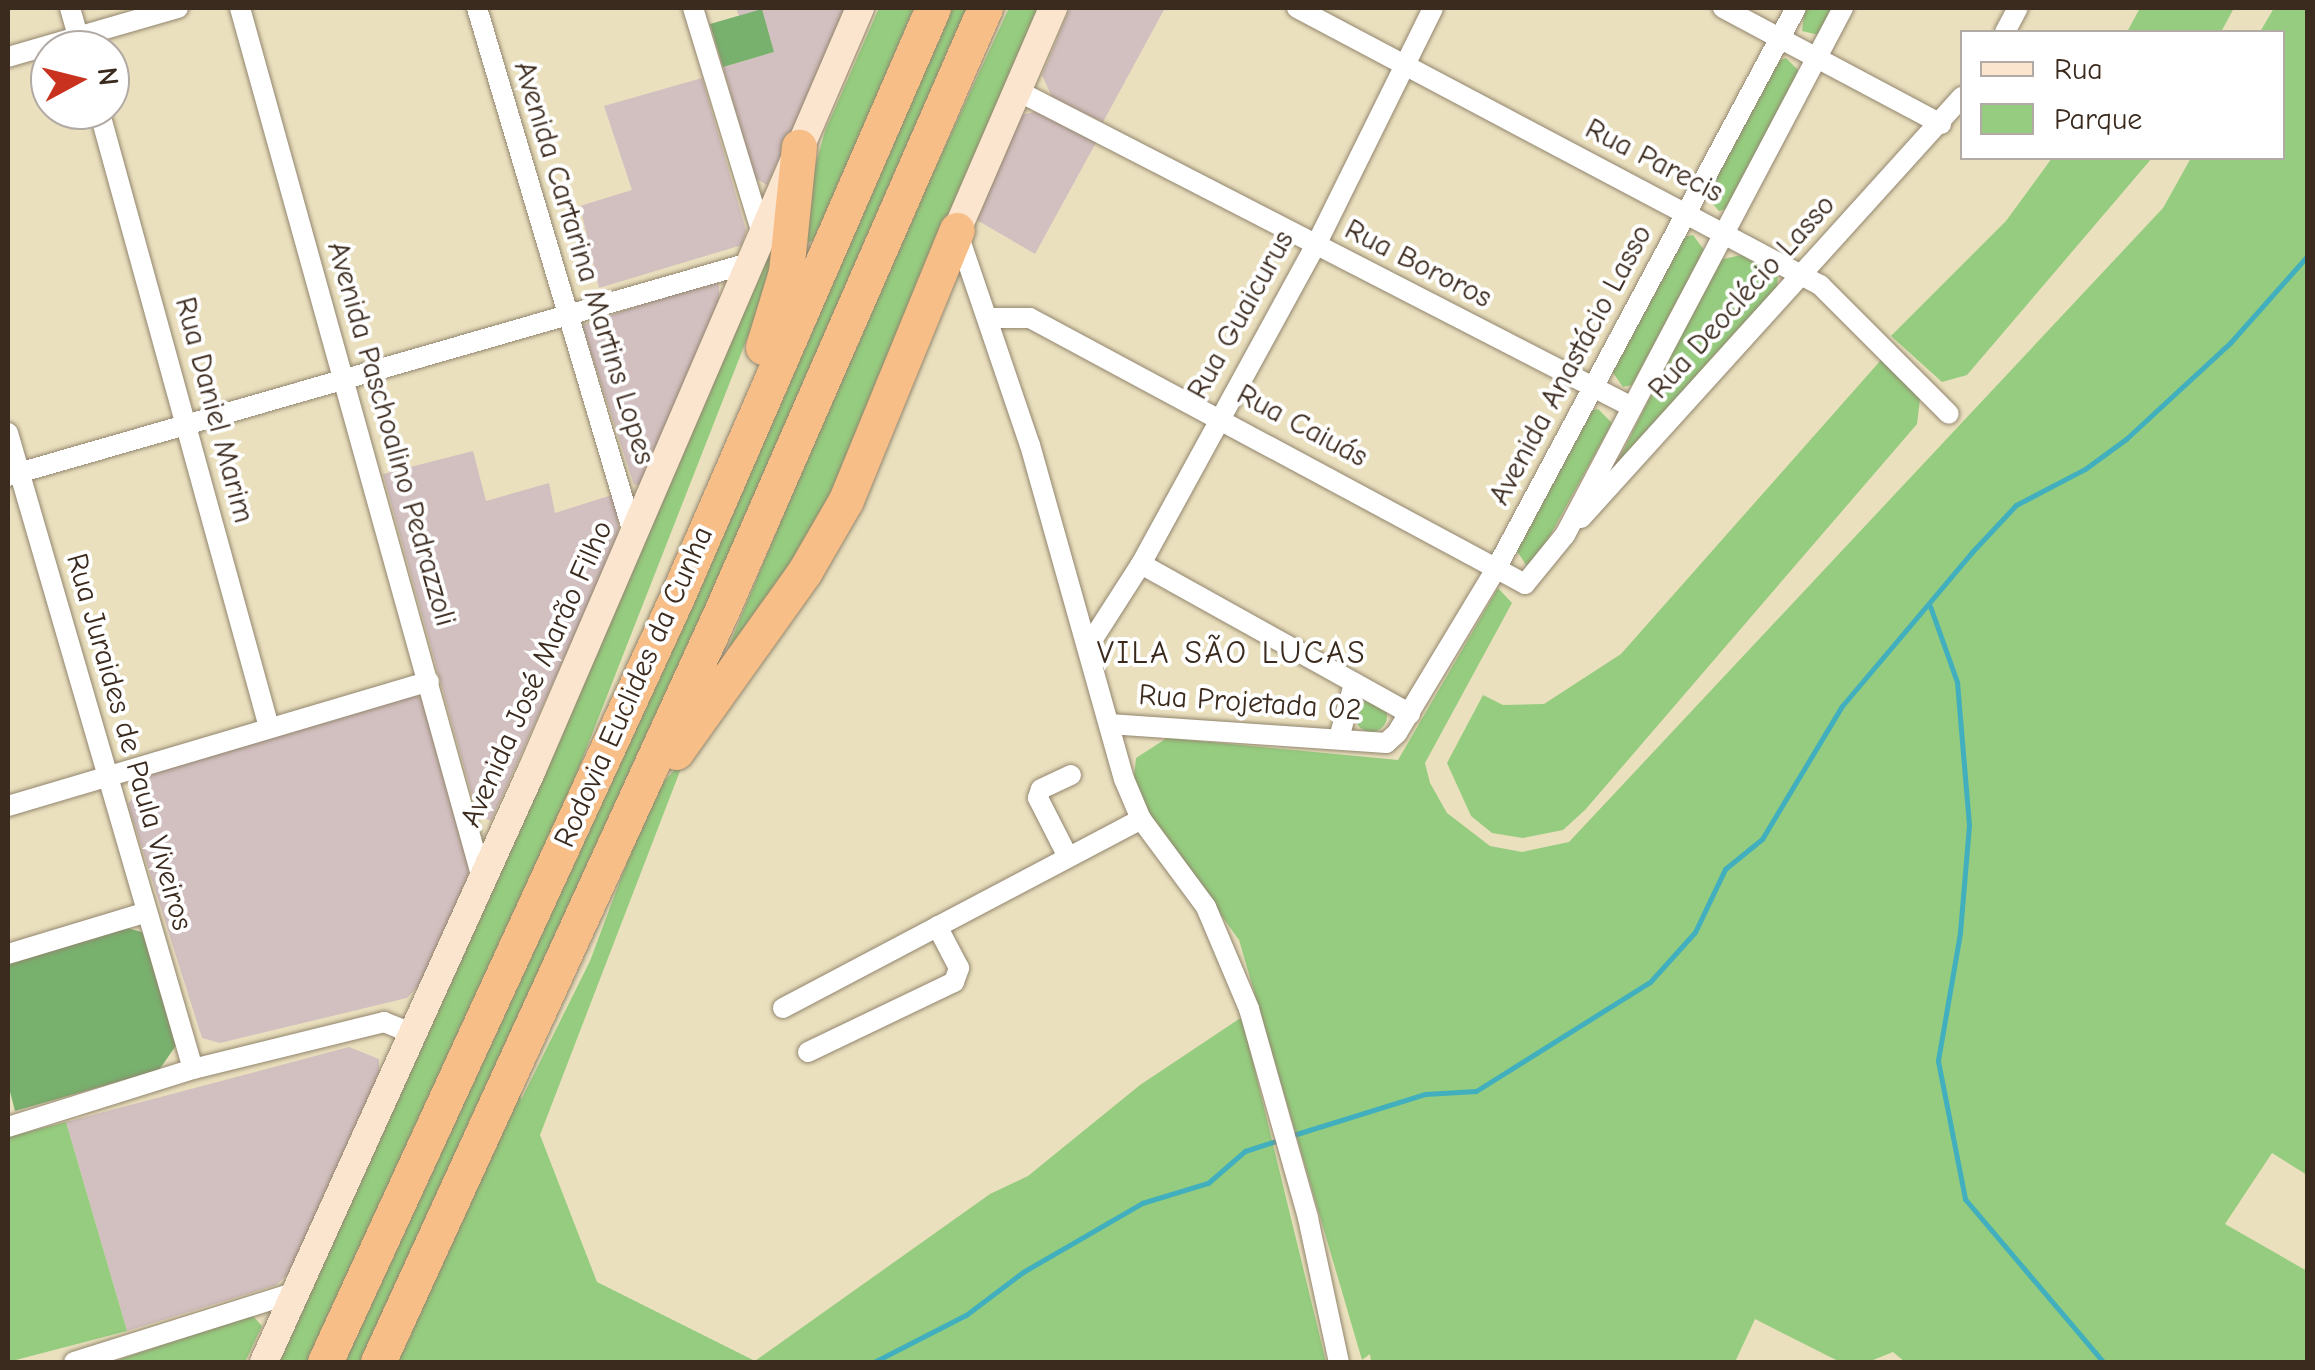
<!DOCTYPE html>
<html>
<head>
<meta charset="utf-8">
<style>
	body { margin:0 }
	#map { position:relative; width:2315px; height:1370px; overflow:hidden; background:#eae0be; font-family:"Comic Neue",sans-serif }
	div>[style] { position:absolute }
	.industrial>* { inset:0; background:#d2bfc0 }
	.green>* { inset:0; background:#95cc7f }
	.round { border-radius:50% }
	.forest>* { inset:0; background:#78b06e }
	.stream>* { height:5px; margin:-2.5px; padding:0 2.5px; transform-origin:2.5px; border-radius:2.5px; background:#41afbe }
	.roads { filter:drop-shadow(0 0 2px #92856e) drop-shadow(0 0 2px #92856e) }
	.minor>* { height:20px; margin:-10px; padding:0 10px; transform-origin:10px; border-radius:10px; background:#fff }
	.secondary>* { height:28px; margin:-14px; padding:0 14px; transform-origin:14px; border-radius:14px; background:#fce5cf }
	.motorway>* { height:35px; margin:-17.5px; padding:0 17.5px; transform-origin:17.5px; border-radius:17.5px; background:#f7be88 }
	span { translate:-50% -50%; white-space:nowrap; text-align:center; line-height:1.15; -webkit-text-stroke:8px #fff; paint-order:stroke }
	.street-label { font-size:30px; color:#3b2a1e }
	.neighbourhood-label { font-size:32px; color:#3b2a1e; letter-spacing:2.5px }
	.frame { position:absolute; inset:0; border:10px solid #3b2a1e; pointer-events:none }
	.legend { position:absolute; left:1960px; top:30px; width:325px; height:130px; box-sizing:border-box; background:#fff; border:2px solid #b1aaa5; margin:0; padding:12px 18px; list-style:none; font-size:30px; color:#3b2a1e }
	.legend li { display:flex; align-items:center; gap:20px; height:50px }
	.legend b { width:50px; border:2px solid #b1aaa5 }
	.north { position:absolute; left:30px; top:30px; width:100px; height:100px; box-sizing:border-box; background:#fff; border:2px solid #b1aaa5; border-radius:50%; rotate:83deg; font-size:28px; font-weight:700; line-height:40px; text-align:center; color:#3b2a1e }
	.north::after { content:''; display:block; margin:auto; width:35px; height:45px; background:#c8321e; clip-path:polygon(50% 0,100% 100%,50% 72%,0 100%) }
</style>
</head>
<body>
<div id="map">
	<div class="industrial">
		<i style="clip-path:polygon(736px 8px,849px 8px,767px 185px,755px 178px,723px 67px,774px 52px,762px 10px,739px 16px)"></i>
		<i style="clip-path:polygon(1070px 8px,1165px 8px,1103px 122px,1052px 97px,1042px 75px)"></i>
		<i style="clip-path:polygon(702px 78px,746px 230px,742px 245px,599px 288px,580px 206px,632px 190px,604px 106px)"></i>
		<i style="clip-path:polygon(1044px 110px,1098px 139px,1035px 254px,977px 220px,1021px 115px)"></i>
		<i style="clip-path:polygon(710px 281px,719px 283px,719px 301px,642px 484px,634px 485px,582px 325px)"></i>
		<i style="clip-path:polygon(473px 451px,486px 501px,549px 483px,555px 513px,612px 495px,617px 511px,619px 536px,491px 821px,477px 814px,383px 474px)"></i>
		<i style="clip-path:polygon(412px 694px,427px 701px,468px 853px,468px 876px,426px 977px,407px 998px,220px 1043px,202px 1038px,128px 804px,146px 776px)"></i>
		<i style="clip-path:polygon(349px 1047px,379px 1059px,379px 1083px,296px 1267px,276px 1285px,127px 1331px,66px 1122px)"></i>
	</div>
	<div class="green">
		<i style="clip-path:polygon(879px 8px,914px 8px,816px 239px,808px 243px,800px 220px,825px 131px)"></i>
		<i style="clip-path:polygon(947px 8px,971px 8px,518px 1038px,521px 1100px,590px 961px,652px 795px,685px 758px,540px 1135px,597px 1282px,755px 1361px,990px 1194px,1028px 1176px,1140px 1085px,1242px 1017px,1326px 1362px,277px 1362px,766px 248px,779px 257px,558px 821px)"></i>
		<i style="clip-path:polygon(1009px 8px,1043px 8px,840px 498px,740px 647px,728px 648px,860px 331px)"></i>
		<i style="clip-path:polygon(1805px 8px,1833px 8px,1819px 35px,1802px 31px)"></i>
		<i style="clip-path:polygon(2140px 8px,2234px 8px,2221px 32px,2127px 32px)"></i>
		<i style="clip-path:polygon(2274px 8px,2307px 8px,2307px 1175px,2272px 1153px,2225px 1224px,2307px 1271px,2307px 1362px,1905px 1362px,1893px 1352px,1868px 1362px,1840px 1362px,1755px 1319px,1735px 1362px,1371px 1362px,1370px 1354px,1362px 1360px,1239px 940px,1149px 815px,1134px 777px,1136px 758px,1167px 738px,1398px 760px,1498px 588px,1512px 603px,1425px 763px,1430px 783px,1447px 813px,1490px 846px,1522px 852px,1569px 842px,2163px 208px,2191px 158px,2282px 158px,2282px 32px,2260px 32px)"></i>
		<i style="clip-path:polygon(1786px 58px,1799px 71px,1726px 209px,1719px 211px,1705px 195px,1777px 61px)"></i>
		<i style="clip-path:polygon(2052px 158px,2152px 158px,1967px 375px,1942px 382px,1891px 336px,2006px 221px)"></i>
		<i style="clip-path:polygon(1693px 235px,1704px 250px,1632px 385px,1623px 387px,1611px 370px,1682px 237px)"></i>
		<i style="clip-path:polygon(1741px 255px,1778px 275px,1777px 290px,1617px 463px,1719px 260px)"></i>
		<i style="clip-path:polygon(1881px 360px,1920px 399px,1917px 424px,1585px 810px,1563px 830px,1523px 838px,1492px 833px,1471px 816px,1447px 763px,1483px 695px,1503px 705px,1544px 704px,1621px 654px)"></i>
		<i style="clip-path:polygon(1598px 409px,1612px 423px,1536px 561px,1526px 565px,1515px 548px,1590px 411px)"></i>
		<i class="round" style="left:1355px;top:700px;width:32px;height:32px"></i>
		<i style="clip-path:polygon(66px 1122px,127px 1331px,8px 1362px,8px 1137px)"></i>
		<i style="clip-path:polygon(252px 1315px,262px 1326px,245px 1362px,112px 1362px)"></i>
	</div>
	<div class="forest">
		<i style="clip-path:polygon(762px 9px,774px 52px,723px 67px,710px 24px)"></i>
		<i style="clip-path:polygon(124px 927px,145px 933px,177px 1044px,159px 1070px,15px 1111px,8px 1084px,8px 960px)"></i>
	</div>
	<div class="stream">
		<i style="left:1930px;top:606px;width:81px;rotate:70.4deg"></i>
		<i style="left:1957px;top:682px;width:144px;rotate:85.2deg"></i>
		<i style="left:1969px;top:825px;width:108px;rotate:94.8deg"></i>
		<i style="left:1960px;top:933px;width:130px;rotate:99.8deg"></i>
		<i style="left:1938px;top:1061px;width:141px;rotate:78.9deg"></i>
		<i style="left:1965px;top:1199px;width:214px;rotate:49.7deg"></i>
		<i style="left:1290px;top:1136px;width:141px;rotate:-17.3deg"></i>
		<i style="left:1425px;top:1094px;width:51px;rotate:-3.4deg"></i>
		<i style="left:1476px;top:1091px;width:205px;rotate:-32.1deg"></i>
		<i style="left:1650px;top:982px;width:67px;rotate:-48deg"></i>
		<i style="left:1695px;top:932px;width:70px;rotate:-64.5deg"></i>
		<i style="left:1725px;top:869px;width:48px;rotate:-39deg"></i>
		<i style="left:1762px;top:839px;width:155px;rotate:-59deg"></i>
		<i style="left:1842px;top:706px;width:202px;rotate:-49.8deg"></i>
		<i style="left:1972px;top:552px;width:64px;rotate:-46.9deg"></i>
		<i style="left:2016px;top:505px;width:78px;rotate:-27.6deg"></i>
		<i style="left:2085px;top:469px;width:51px;rotate:-36.2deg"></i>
		<i style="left:2126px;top:439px;width:142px;rotate:-42.7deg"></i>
		<i style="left:2230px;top:343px;width:118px;rotate:-48.4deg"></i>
		<i style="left:874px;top:1362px;width:103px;rotate:-27.1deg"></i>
		<i style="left:966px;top:1315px;width:71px;rotate:-37deg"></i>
		<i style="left:1023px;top:1272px;width:138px;rotate:-30.1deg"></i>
		<i style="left:1142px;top:1203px;width:69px;rotate:-16.9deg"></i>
		<i style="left:1208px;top:1183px;width:49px;rotate:-40.9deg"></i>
		<i style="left:1245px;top:1151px;width:36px;rotate:-18deg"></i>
	</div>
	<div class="roads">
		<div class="minor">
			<i style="left:70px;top:8px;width:44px;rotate:74.1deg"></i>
			<i style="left:240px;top:8px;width:903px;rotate:74.46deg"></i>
			<i style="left:477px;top:8px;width:551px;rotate:73.44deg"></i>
			<i style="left:693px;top:8px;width:233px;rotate:73deg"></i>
			<i style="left:1297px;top:8px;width:592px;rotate:27.91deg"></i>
			<i style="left:1820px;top:285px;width:182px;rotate:45deg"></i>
			<i style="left:1723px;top:8px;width:247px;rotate:28deg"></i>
			<i style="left:2005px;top:32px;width:27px;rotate:-62deg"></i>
			<i style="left:8px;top:57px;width:177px;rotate:-16.1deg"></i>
			<i style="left:1016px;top:90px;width:693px;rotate:27.23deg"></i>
			<i style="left:99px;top:110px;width:640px;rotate:74.6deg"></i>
			<i style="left:957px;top:231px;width:226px;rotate:71.2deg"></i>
			<i style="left:1030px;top:445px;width:347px;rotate:74.3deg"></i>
			<i style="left:1124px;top:779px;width:43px;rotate:67deg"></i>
			<i style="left:1141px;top:819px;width:109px;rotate:53.5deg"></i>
			<i style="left:1206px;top:907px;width:111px;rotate:67.1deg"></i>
			<i style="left:1249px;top:1009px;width:217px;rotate:74.2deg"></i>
			<i style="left:1308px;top:1218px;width:147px;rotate:77.9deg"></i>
			<i style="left:989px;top:318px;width:41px"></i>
			<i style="left:1030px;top:318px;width:562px;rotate:28.25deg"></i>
			<i style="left:1525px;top:584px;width:63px;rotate:-50.8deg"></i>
			<i style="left:1565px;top:535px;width:596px;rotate:-62.19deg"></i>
			<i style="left:8px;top:433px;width:662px;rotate:73.78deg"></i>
			<i style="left:8px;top:476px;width:771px;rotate:-16.04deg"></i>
			<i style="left:1581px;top:518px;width:568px;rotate:-47.86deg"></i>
			<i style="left:1141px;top:564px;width:308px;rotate:29.1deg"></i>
			<i style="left:1089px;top:645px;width:96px;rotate:-57.3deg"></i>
			<i style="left:1141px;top:564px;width:364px;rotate:-61.3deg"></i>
			<i style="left:1316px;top:245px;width:264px;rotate:-63.7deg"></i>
			<i style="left:1109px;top:724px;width:278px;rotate:3.9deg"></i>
			<i style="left:1386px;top:743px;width:15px;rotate:-42deg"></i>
			<i style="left:1397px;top:733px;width:194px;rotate:-58.9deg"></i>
			<i style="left:1497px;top:567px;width:634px;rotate:-61.86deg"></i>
			<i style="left:1339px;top:738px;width:56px;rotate:-74.5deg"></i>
			<i style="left:8px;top:806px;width:439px;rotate:-16.5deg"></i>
			<i style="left:1066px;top:853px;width:62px;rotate:-117deg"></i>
			<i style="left:1038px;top:798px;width:9px;rotate:-72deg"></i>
			<i style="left:1041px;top:789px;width:33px;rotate:-25deg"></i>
			<i style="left:8px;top:954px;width:145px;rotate:-16.8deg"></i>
			<i style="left:783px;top:1008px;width:405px;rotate:-27.8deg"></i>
			<i style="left:808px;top:1052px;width:162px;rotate:-25.6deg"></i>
			<i style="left:954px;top:982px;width:15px;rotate:-70deg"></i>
			<i style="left:959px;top:968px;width:47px;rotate:-117.6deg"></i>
			<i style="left:8px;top:1127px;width:194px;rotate:-17.4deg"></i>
			<i style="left:193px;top:1069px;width:197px;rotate:-13.8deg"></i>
			<i style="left:384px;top:1022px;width:31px;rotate:22deg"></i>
			<i style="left:74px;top:1362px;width:233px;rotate:-17.5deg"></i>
		</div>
		<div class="secondary">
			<i style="left:957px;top:230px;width:242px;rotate:-66.6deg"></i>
			<i style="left:264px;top:1362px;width:648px;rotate:-65.65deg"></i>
			<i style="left:531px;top:772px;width:832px;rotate:-66.7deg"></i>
		</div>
		<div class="motorway">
			<i style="left:763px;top:347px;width:78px;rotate:-73deg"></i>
			<i style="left:786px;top:272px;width:126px;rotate:-84.1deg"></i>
			<i style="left:676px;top:752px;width:222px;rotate:-54.5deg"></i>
			<i style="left:805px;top:571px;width:82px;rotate:-60deg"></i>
			<i style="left:846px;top:500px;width:292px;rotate:-67.7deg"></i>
			<i style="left:325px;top:1362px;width:842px;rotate:-65.29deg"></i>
			<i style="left:677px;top:597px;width:642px;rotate:-66.51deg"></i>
			<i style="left:378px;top:1362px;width:827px;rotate:-65.42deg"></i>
			<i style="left:722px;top:610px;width:657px;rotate:-66.4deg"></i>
		</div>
	</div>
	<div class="street-label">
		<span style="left:1654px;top:161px;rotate:27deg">Rua Parecis</span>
		<span style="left:584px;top:263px;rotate:73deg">Avenida Cartarina Martins Lopes</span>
		<span style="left:1418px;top:264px;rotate:27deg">Rua Bororos</span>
		<span style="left:1742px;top:297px;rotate:-48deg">Rua Deoclécio Lasso</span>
		<span style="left:1241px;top:315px;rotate:-61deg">Rua Guaicurus</span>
		<span style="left:1571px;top:365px;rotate:-62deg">Avenida Anastácio Lasso</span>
		<span style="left:214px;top:410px;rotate:75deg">Rua Daniel Marim</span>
		<span style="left:1302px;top:426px;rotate:28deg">Rua Caiuás</span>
		<span style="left:391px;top:434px;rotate:74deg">Avenida Paschoalino Pedrazzoli</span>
		<span style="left:537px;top:674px;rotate:-66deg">Avenida José Marão Filho</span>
		<span style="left:634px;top:687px;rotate:-66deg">Rodovia Euclides da Cunha</span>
		<span style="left:1250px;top:703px;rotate:4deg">Rua Projetada 02</span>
		<span style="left:129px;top:742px;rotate:74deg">Rua Juraides de Paula Viveiros</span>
	</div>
	<div class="neighbourhood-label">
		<span style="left:1232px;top:653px">VILA SÃO LUCAS</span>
	</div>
	<div class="frame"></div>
	<ul class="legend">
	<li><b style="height:12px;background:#fce5cf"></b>Rua</li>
	<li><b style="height:28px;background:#95cc7f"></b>Parque</li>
	</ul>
	<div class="north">N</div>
</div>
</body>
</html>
